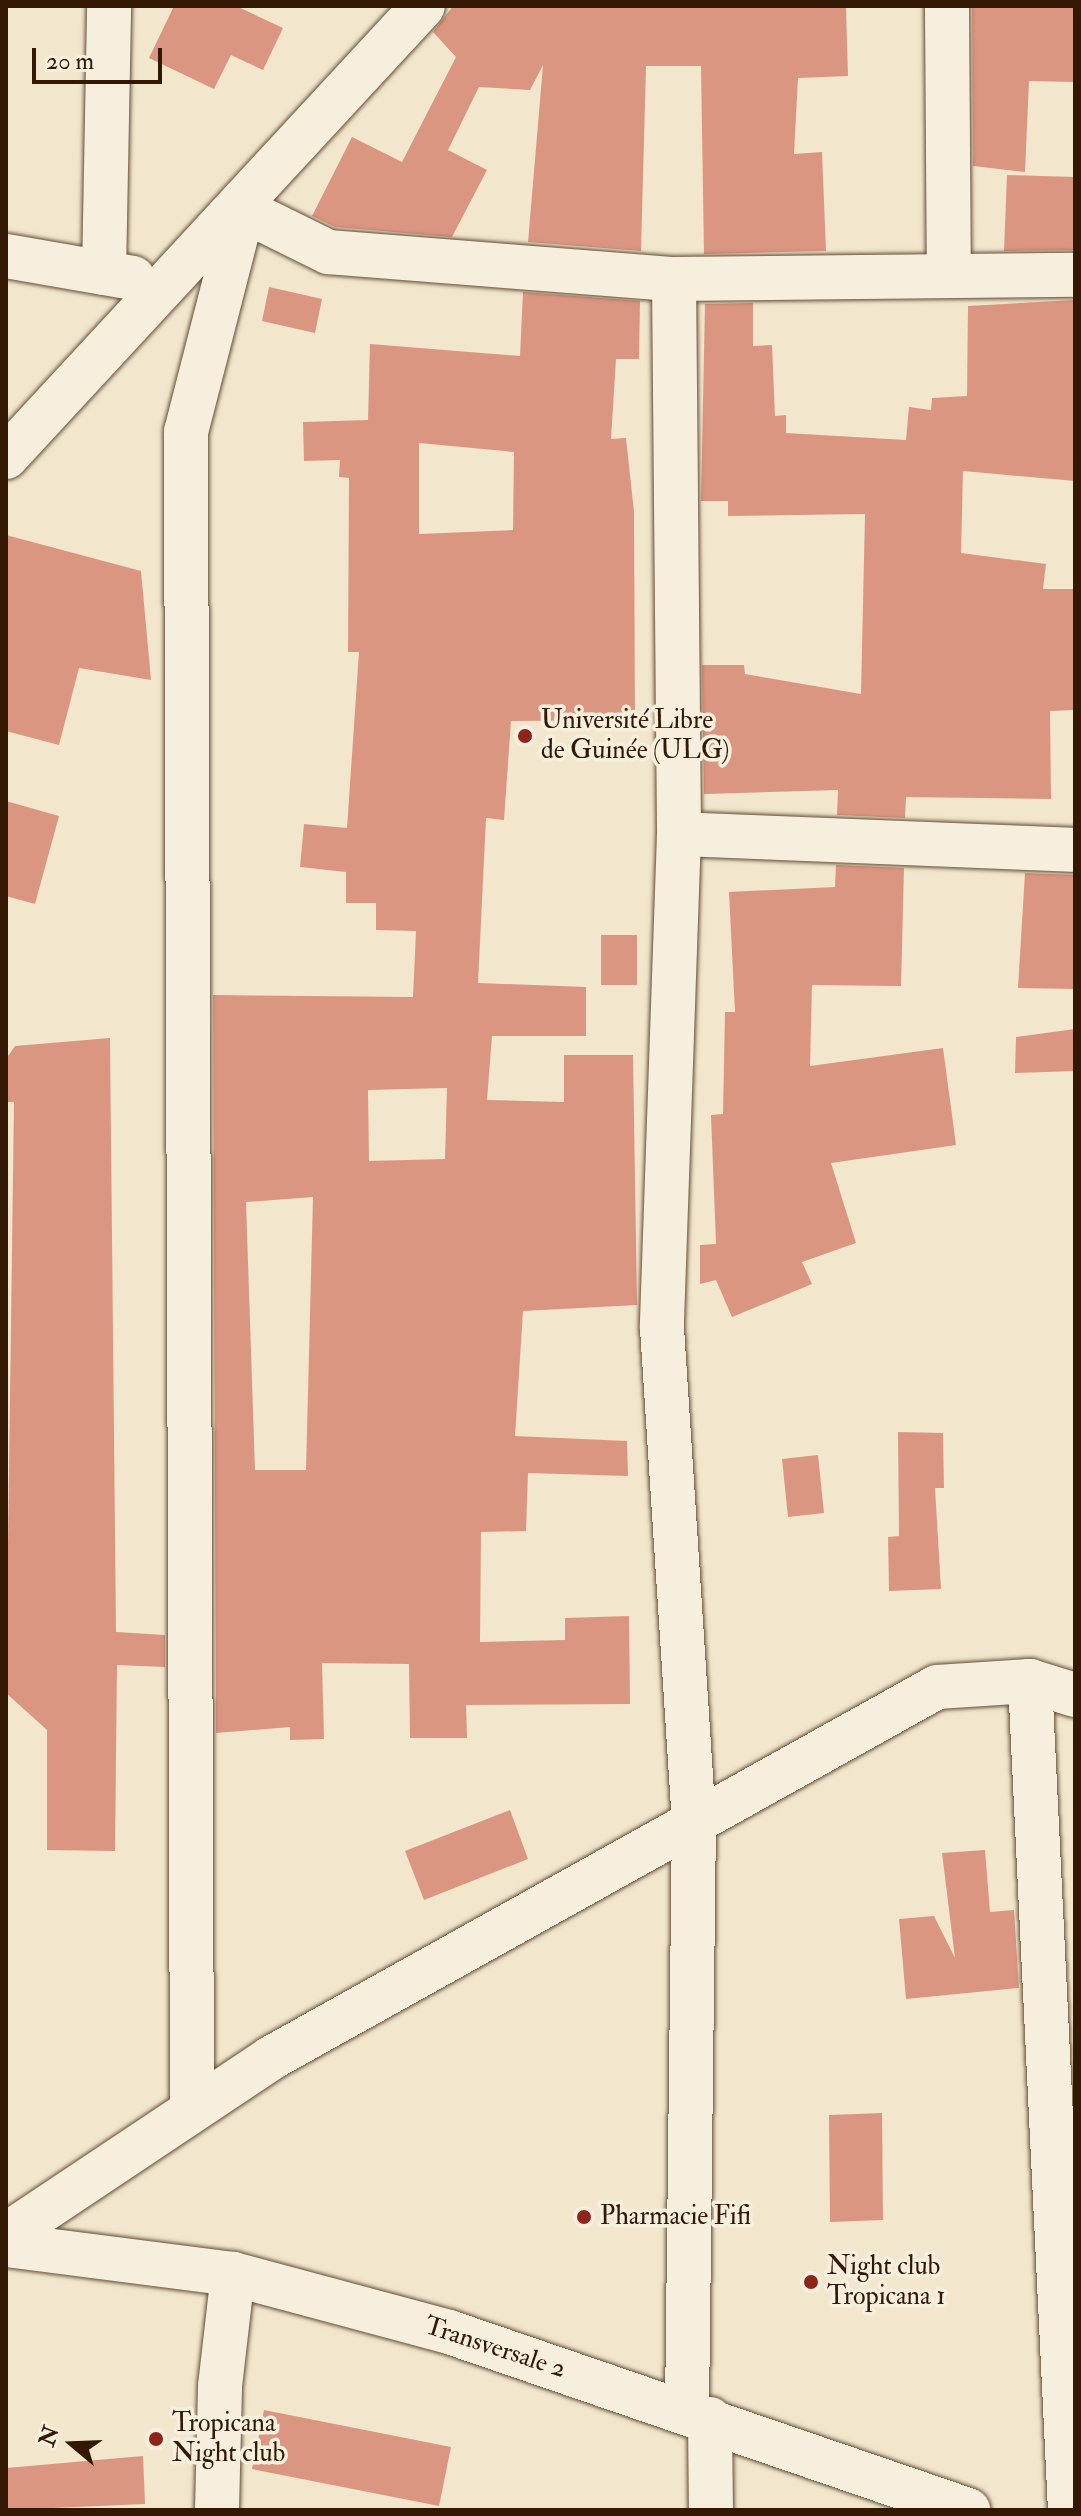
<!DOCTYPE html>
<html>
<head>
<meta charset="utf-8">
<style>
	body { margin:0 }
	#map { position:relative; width:1081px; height:2516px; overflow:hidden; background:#f2e7cd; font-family:"IM FELL Double Pica",serif }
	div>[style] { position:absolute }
	.building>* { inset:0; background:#db9681 }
	.roads { filter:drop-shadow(0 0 2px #634c36) drop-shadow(0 0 2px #634c36) }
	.street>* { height:44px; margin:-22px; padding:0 22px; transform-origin:22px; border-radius:22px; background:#f7efde }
	.secondary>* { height:44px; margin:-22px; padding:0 22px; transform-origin:22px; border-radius:22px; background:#f7efde }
	.dots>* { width:22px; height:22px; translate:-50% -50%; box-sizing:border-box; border:4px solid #f7efde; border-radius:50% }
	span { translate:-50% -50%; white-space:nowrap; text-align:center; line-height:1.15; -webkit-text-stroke:7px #f7efde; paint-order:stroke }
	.poi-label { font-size:26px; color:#331904 }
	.left { translate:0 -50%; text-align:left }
	.street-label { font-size:26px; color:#331904 }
	.frame { position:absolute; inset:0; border:8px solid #331904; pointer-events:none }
	.north { position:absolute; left:32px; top:2404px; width:80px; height:80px; -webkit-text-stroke:6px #f7efde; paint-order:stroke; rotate:289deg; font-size:22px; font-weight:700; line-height:32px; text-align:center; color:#331904 }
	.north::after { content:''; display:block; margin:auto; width:28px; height:36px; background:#331904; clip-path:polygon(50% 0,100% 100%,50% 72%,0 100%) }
	.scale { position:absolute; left:32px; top:48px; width:130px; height:36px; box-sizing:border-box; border:4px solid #331904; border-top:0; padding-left:10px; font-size:24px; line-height:28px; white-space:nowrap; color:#331904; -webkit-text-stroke:6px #f7efde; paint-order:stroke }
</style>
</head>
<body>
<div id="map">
	<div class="building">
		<i style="clip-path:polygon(174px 6px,236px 6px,283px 28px,263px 70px,231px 55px,214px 89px,149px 58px)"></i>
		<i style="clip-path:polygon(453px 6px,846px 6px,848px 76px,798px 78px,794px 154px,822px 152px,826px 251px,704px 254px,701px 66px,646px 66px,641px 251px,528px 242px,543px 65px,530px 90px,479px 87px,448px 150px,487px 170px,452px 237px,335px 227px,312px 216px,352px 137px,402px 162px,456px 57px,433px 32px)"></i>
		<i style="clip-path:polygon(972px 6px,1075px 6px,1075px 82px,1029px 81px,1025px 172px,973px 166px)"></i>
		<i style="clip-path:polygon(1007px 175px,1075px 177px,1075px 250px,1004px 251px)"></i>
		<i style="clip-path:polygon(269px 287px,322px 299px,315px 333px,262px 321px)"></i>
		<i style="clip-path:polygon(evenodd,523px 292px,640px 301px,639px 359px,616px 359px,611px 439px,626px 438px,634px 512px,635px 720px,511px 721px,504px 820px,486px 818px,478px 983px,586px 987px,586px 1036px,492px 1036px,487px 1100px,564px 1102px,564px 1055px,633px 1055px,637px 1305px,523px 1311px,515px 1436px,627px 1441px,628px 1476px,528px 1473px,526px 1531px,481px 1532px,480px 1642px,565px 1640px,565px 1618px,629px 1616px,630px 1704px,466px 1705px,467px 1738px,410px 1738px,409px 1664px,322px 1663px,324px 1739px,290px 1740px,290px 1727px,216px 1733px,213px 995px,413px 997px,416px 931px,376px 930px,376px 903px,346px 903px,346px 872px,300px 867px,304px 824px,347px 828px,359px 652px,348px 652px,349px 478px,339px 477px,340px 460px,304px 461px,303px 422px,368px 420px,370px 344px,520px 356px,523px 292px,419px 443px,514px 452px,513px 530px,419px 534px,419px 443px,523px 292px,447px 1088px,445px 1159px,369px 1161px,368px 1090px,447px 1088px,523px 292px,313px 1197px,306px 1470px,255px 1470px,246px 1202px,313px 1197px)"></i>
		<i style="clip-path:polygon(1075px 300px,1075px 481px,963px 471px,961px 553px,1046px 564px,1043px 589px,1075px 589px,1075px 710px,1050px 711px,1051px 799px,906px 797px,905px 818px,837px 815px,838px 790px,704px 794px,702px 665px,744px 665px,745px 674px,861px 694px,865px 514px,728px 516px,728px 501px,701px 501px,705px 304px,753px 303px,753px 346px,772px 345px,775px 416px,786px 415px,786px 433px,906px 440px,909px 407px,931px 410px,932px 398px,967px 396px,968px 306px)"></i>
		<i style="clip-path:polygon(6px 535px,141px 571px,151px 680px,79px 668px,59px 745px,6px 731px)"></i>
		<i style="clip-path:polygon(6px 801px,59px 816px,35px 904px,6px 896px)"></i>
		<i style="clip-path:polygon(836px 865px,904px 868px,901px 986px,812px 985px,810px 1066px,943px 1048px,956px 1145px,831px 1163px,856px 1243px,802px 1262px,812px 1284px,732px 1317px,716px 1280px,700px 1284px,700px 1245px,716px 1244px,711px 1115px,723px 1114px,725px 1012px,735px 1012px,729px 892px,835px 887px)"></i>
		<i style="clip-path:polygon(1025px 873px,1075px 875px,1075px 989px,1018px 988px)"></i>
		<i style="clip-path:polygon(601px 935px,637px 935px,637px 985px,601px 985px)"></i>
		<i style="clip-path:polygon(1075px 1029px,1075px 1071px,1015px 1073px,1016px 1037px)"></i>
		<i style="clip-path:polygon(110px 1038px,116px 1632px,165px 1635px,165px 1667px,117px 1665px,115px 1851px,47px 1850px,47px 1730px,6px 1693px,14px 1102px,6px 1102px,6px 1059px,15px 1046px)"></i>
		<i style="clip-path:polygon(898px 1432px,943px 1433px,944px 1488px,935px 1488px,941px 1589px,889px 1591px,888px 1537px,899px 1536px)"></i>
		<i style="clip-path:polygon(818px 1455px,824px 1513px,788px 1517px,782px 1459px)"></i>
		<i style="clip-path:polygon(510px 1810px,528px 1859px,424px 1900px,405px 1851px)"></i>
		<i style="clip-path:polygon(985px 1850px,990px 1912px,1014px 1910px,1019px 1988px,906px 1999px,899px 1919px,934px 1916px,955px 1958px,942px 1853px)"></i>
		<i style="clip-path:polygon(882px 2113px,883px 2220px,830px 2222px,829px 2115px)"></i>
		<i style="clip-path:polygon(264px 2410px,451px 2447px,439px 2506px,252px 2469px)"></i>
		<i style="clip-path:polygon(143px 2456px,145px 2504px,6px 2510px,6px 2468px)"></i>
	</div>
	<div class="roads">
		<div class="street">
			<i style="left:947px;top:6px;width:266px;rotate:89.6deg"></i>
			<i style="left:6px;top:256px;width:129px;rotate:9.8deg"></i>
			<i style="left:104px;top:273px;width:267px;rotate:-88.9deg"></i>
			<i style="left:674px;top:279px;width:555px;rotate:89.48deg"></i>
			<i style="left:679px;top:834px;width:494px;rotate:92deg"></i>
			<i style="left:662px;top:1328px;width:494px;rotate:86.3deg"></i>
			<i style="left:694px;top:1821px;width:590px;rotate:90.68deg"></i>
			<i style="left:6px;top:457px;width:614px;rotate:-47.24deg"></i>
			<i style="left:679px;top:834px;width:396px;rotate:2.3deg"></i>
			<i style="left:1030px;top:1681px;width:830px;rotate:87.24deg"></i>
			<i style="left:192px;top:2106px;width:1674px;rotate:-90.21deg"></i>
			<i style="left:186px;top:432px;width:229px;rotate:-75.6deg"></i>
			<i style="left:243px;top:210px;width:95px;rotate:26.3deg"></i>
			<i style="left:328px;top:252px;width:347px;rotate:4.5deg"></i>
			<i style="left:674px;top:279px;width:401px;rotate:-0.6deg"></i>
			<i style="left:6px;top:2235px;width:319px;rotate:-33.7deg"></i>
			<i style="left:271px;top:2058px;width:762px;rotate:-29.12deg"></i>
			<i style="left:937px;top:1687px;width:93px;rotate:-3.7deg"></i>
			<i style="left:1030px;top:1681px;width:47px;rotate:17.3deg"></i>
			<i style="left:710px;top:2419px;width:91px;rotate:89.4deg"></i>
			<i style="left:217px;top:2510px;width:124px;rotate:-88.6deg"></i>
			<i style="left:220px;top:2386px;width:113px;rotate:-83.4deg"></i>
		</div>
		<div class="secondary">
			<i style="left:6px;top:2245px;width:229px;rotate:7.3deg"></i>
			<i style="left:233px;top:2274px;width:224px;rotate:15deg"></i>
			<i style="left:449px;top:2332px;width:549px;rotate:18.93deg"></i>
		</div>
	</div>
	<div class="dots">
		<i style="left:525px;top:736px;background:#8f2418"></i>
		<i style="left:584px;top:2217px;background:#8f2418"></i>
		<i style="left:811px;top:2282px;background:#8f2418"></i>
		<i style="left:156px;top:2439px;background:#8f2418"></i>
	</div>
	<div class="poi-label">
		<span class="left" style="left:541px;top:736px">Université Libre<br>de Guinée (ULG)</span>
		<span class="left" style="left:600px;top:2217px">Pharmacie Fifi</span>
		<span class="left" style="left:827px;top:2282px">Night club<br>Tropicana 1</span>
		<span class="left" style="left:172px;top:2439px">Tropicana<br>Night club</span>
	</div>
	<div class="street-label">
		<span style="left:495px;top:2348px;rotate:18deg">Transversale 2</span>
	</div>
	<div class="frame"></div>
	<div class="north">N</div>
	<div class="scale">20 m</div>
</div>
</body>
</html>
